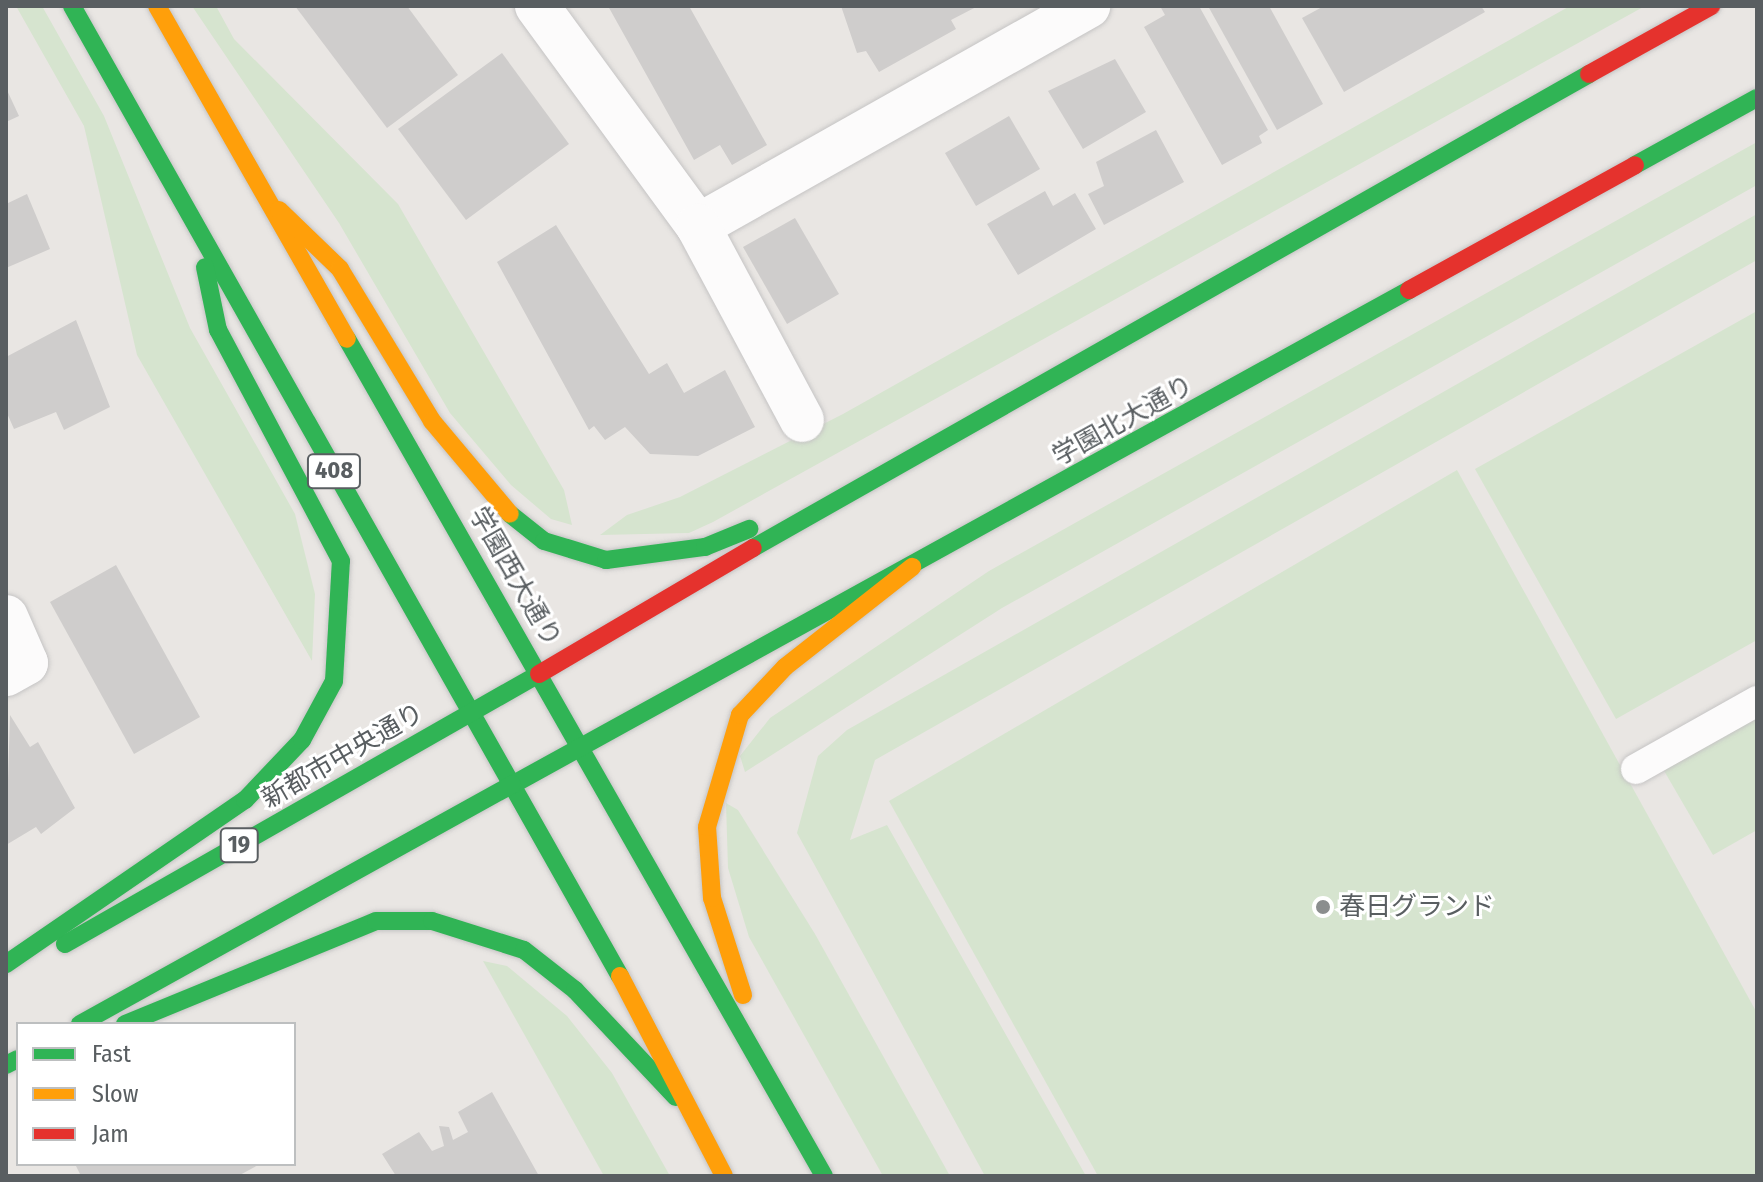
<!DOCTYPE html>
<html>
<head>
<meta charset="utf-8">
<style>
	body { margin:0 }
	#map { position:relative; width:1763px; height:1182px; overflow:hidden; background:#e9e6e3; font-family:"Fira Sans Condensed","Noto Sans JP",sans-serif }
	div>[style] { position:absolute }
	.green>* { inset:0; background:#d6e4cf }
	.building>* { inset:0; background:#cfcdcc }
	.roads { filter:drop-shadow(0 0 2px #c5c4c4) drop-shadow(0 0 2px #c5c4c4) }
	.lane>* { height:30px; margin:-15px; padding:0 15px; transform-origin:15px; border-radius:15px; background:#fcfbfb }
	.street>* { height:44px; margin:-22px; padding:0 22px; transform-origin:22px; border-radius:22px; background:#fcfbfb }
	.fast>* { height:18px; margin:-9px; padding:0 9px; transform-origin:9px; border-radius:9px; background:#30b455 }
	.slow>* { height:18px; margin:-9px; padding:0 9px; transform-origin:9px; border-radius:9px; background:#ff9f0a }
	.jam>* { height:18px; margin:-9px; padding:0 9px; transform-origin:9px; border-radius:9px; background:#e5322d }
	.dots>* { width:22px; height:22px; translate:-50% -50%; box-sizing:border-box; border:4px solid #fff; border-radius:50% }
	span { translate:-50% -50%; white-space:nowrap; text-align:center; line-height:1.15; -webkit-text-stroke:6px #fff; paint-order:stroke }
	.shield-label span { padding:2px 6px; background:#fff; border:2px solid; border-radius:6px; -webkit-text-stroke-width:0 }
	.shield-label { font-size:24px; color:#595e61; font-weight:700 }
	.street-label { font-size:26px; color:#595e61 }
	.poi-label { font-size:26px; color:#595e61 }
	.left { translate:0 -50%; text-align:left }
	.frame { position:absolute; inset:0; border:8px solid #595e61; pointer-events:none }
	.legend { position:absolute; left:16px; top:1022px; width:280px; height:144px; box-sizing:border-box; background:#fff; border:2px solid #bdbfc0; margin:0; padding:10px 14px; list-style:none; font-size:24px; color:#595e61 }
	.legend li { display:flex; align-items:center; gap:16px; height:40px }
	.legend b { width:40px; border:2px solid #bdbfc0 }
</style>
</head>
<body>
<div id="map">
	<div class="green">
		<i style="clip-path:polygon(16px 6px,42px 6px,104px 116px,190px 328px,295px 514px,315px 594px,312px 661px,137px 355px,84px 126px)"></i>
		<i style="clip-path:polygon(192px 6px,216px 6px,234px 39px,398px 204px,564px 490px,572px 525px,551px 519px,511px 485px,450px 413px,339px 223px)"></i>
		<i style="clip-path:polygon(1570px 6px,1645px 6px,713px 522px,689px 533px,600px 535px,627px 515px,680px 497px,843px 414px)"></i>
		<i style="clip-path:polygon(1757px 142px,1757px 185px,1002px 608px,745px 772px,740px 756px,770px 718px,989px 571px)"></i>
		<i style="clip-path:polygon(1757px 214px,1757px 260px,875px 760px,850px 840px,887px 825px,1086px 1176px,985px 1176px,797px 833px,818px 756px,847px 730px)"></i>
		<i style="clip-path:polygon(1757px 311px,1757px 640px,1616px 719px,1475px 469px)"></i>
		<i style="clip-path:polygon(1457px 470px,1757px 1013px,1757px 1176px,1098px 1176px,889px 801px)"></i>
		<i style="clip-path:polygon(1757px 716px,1757px 830px,1713px 855px,1663px 769px)"></i>
		<i style="clip-path:polygon(726px 803px,738px 810px,815px 934px,950px 1176px,883px 1176px,749px 937px,728px 868px)"></i>
		<i style="clip-path:polygon(483px 961px,507px 966px,567px 1016px,612px 1073px,670px 1176px,604px 1176px)"></i>
	</div>
	<div class="building">
		<i style="clip-path:polygon(295px 6px,407px 6px,458px 75px,387px 128px)"></i>
		<i style="clip-path:polygon(608px 6px,689px 6px,767px 145px,732px 165px,720px 145px,694px 160px)"></i>
		<i style="clip-path:polygon(841px 6px,978px 6px,951px 20px,956px 29px,879px 72px,866px 51px,857px 53px)"></i>
		<i style="clip-path:polygon(1160px 6px,1199px 6px,1268px 130px,1259px 136px,1262px 143px,1222px 165px,1144px 27px,1165px 15px)"></i>
		<i style="clip-path:polygon(1208px 6px,1269px 6px,1323px 104px,1277px 130px)"></i>
		<i style="clip-path:polygon(1324px 6px,1481px 6px,1485px 12px,1344px 92px,1302px 18px)"></i>
		<i style="clip-path:polygon(502px 53px,569px 144px,466px 220px,398px 129px)"></i>
		<i style="clip-path:polygon(1115px 59px,1146px 112px,1083px 149px,1048px 91px)"></i>
		<i style="clip-path:polygon(6px 88px,19px 116px,6px 122px)"></i>
		<i style="clip-path:polygon(1009px 116px,1040px 169px,976px 206px,945px 153px)"></i>
		<i style="clip-path:polygon(1156px 130px,1184px 182px,1104px 225px,1088px 194px,1104px 186px,1096px 162px)"></i>
		<i style="clip-path:polygon(1045px 191px,1053px 206px,1075px 193px,1096px 229px,1018px 275px,987px 224px)"></i>
		<i style="clip-path:polygon(27px 194px,50px 249px,6px 268px,6px 204px)"></i>
		<i style="clip-path:polygon(795px 218px,839px 294px,787px 324px,743px 247px)"></i>
		<i style="clip-path:polygon(556px 225px,649px 374px,667px 363px,684px 393px,725px 370px,755px 427px,698px 456px,650px 454px,625px 427px,605px 440px,594px 426px,589px 430px,497px 262px)"></i>
		<i style="clip-path:polygon(76px 320px,110px 407px,64px 430px,56px 412px,14px 429px,6px 411px,6px 357px)"></i>
		<i style="clip-path:polygon(116px 565px,200px 717px,134px 754px,50px 602px)"></i>
		<i style="clip-path:polygon(10px 715px,30px 747px,38px 742px,75px 808px,41px 834px,36px 827px,6px 845px)"></i>
		<i style="clip-path:polygon(492px 1092px,539px 1176px,396px 1176px,382px 1154px,419px 1132px,432px 1151px,444px 1146px,439px 1126px,449px 1127px,453px 1140px,468px 1132px,458px 1112px)"></i>
		<i style="clip-path:polygon(260px 1164px,238px 1176px,81px 1176px,76px 1166px)"></i>
	</div>
	<div class="roads">
		<div class="lane">
			<i style="left:1636px;top:769px;width:139px;rotate:-29.3deg"></i>
		</div>
		<div class="street">
			<i style="left:537px;top:6px;width:273px;rotate:53.8deg"></i>
			<i style="left:698px;top:226px;width:448px;rotate:-29.4deg"></i>
			<i style="left:698px;top:226px;width:220px;rotate:61.8deg"></i>
			<i style="left:6px;top:617px;width:50px;rotate:66.5deg"></i>
			<i style="left:26px;top:663px;width:23px;rotate:151deg"></i>
		</div>
		<div class="fast">
			<i style="left:72px;top:6px;width:1114px;rotate:60.54deg"></i>
			<i style="left:1635px;top:165px;width:139px;rotate:-28.8deg"></i>
			<i style="left:347px;top:339px;width:963px;rotate:60.32deg"></i>
			<i style="left:510px;top:514px;width:43px;rotate:38.5deg"></i>
			<i style="left:544px;top:541px;width:65px;rotate:17deg"></i>
			<i style="left:606px;top:560px;width:100px;rotate:-7.5deg"></i>
			<i style="left:705px;top:547px;width:48px;rotate:-22.2deg"></i>
			<i style="left:753px;top:548px;width:961px;rotate:-29.55deg"></i>
			<i style="left:512px;top:785px;width:1025px;rotate:-28.89deg"></i>
			<i style="left:65px;top:944px;width:546px;rotate:-29.67deg"></i>
			<i style="left:6px;top:964px;width:290px;rotate:-34.5deg"></i>
			<i style="left:245px;top:800px;width:83px;rotate:-46.5deg"></i>
			<i style="left:302px;top:740px;width:67px;rotate:-61.5deg"></i>
			<i style="left:334px;top:681px;width:120px;rotate:-86.7deg"></i>
			<i style="left:341px;top:561px;width:262px;rotate:-118deg"></i>
			<i style="left:218px;top:330px;width:64px;rotate:-101.7deg"></i>
			<i style="left:80px;top:1024px;width:494px;rotate:-29deg"></i>
			<i style="left:125px;top:1024px;width:271px;rotate:-22.3deg"></i>
			<i style="left:376px;top:921px;width:56px"></i>
			<i style="left:432px;top:921px;width:96px;rotate:17.5deg"></i>
			<i style="left:524px;top:950px;width:65px;rotate:38.1deg"></i>
			<i style="left:575px;top:990px;width:147px;rotate:46.7deg"></i>
			<i style="left:6px;top:1065px;width:13px;rotate:-27deg"></i>
		</div>
		<div class="slow">
			<i style="left:157px;top:6px;width:383px;rotate:60.3deg"></i>
			<i style="left:279px;top:210px;width:85px;rotate:44deg"></i>
			<i style="left:340px;top:269px;width:178px;rotate:58.8deg"></i>
			<i style="left:432px;top:421px;width:121px;rotate:50deg"></i>
			<i style="left:620px;top:976px;width:225px;rotate:62.5deg"></i>
			<i style="left:743px;top:995px;width:102px;rotate:-107.7deg"></i>
			<i style="left:712px;top:898px;width:71px;rotate:-94deg"></i>
			<i style="left:707px;top:827px;width:117px;rotate:-73.6deg"></i>
			<i style="left:740px;top:715px;width:66px;rotate:-46.8deg"></i>
			<i style="left:785px;top:667px;width:162px;rotate:-38.2deg"></i>
		</div>
		<div class="jam">
			<i style="left:1589px;top:74px;width:140px;rotate:-29.1deg"></i>
			<i style="left:1409px;top:290px;width:258px;rotate:-28.9deg"></i>
			<i style="left:539px;top:674px;width:248px;rotate:-30.5deg"></i>
		</div>
	</div>
	<div class="dots">
		<i style="left:1323px;top:907px;background:#8b8e8e"></i>
	</div>
	<div class="shield-label">
		<span style="left:334px;top:471px">408</span>
		<span style="left:239px;top:845px">19</span>
	</div>
	<div class="street-label">
		<span style="left:1123px;top:421px;rotate:-29deg">学園北大通り</span>
		<span style="left:515px;top:577px;rotate:60deg">学園西大通り</span>
		<span style="left:343px;top:756px;rotate:-30deg">新都市中央通り</span>
	</div>
	<div class="poi-label">
		<span class="left" style="left:1339px;top:907px">春日グランド</span>
	</div>
	<div class="frame"></div>
	<ul class="legend">
	<li><b style="height:10px;background:#30b455"></b>Fast</li>
	<li><b style="height:10px;background:#ff9f0a"></b>Slow</li>
	<li><b style="height:10px;background:#e5322d"></b>Jam</li>
	</ul>
</div>
</body>
</html>
